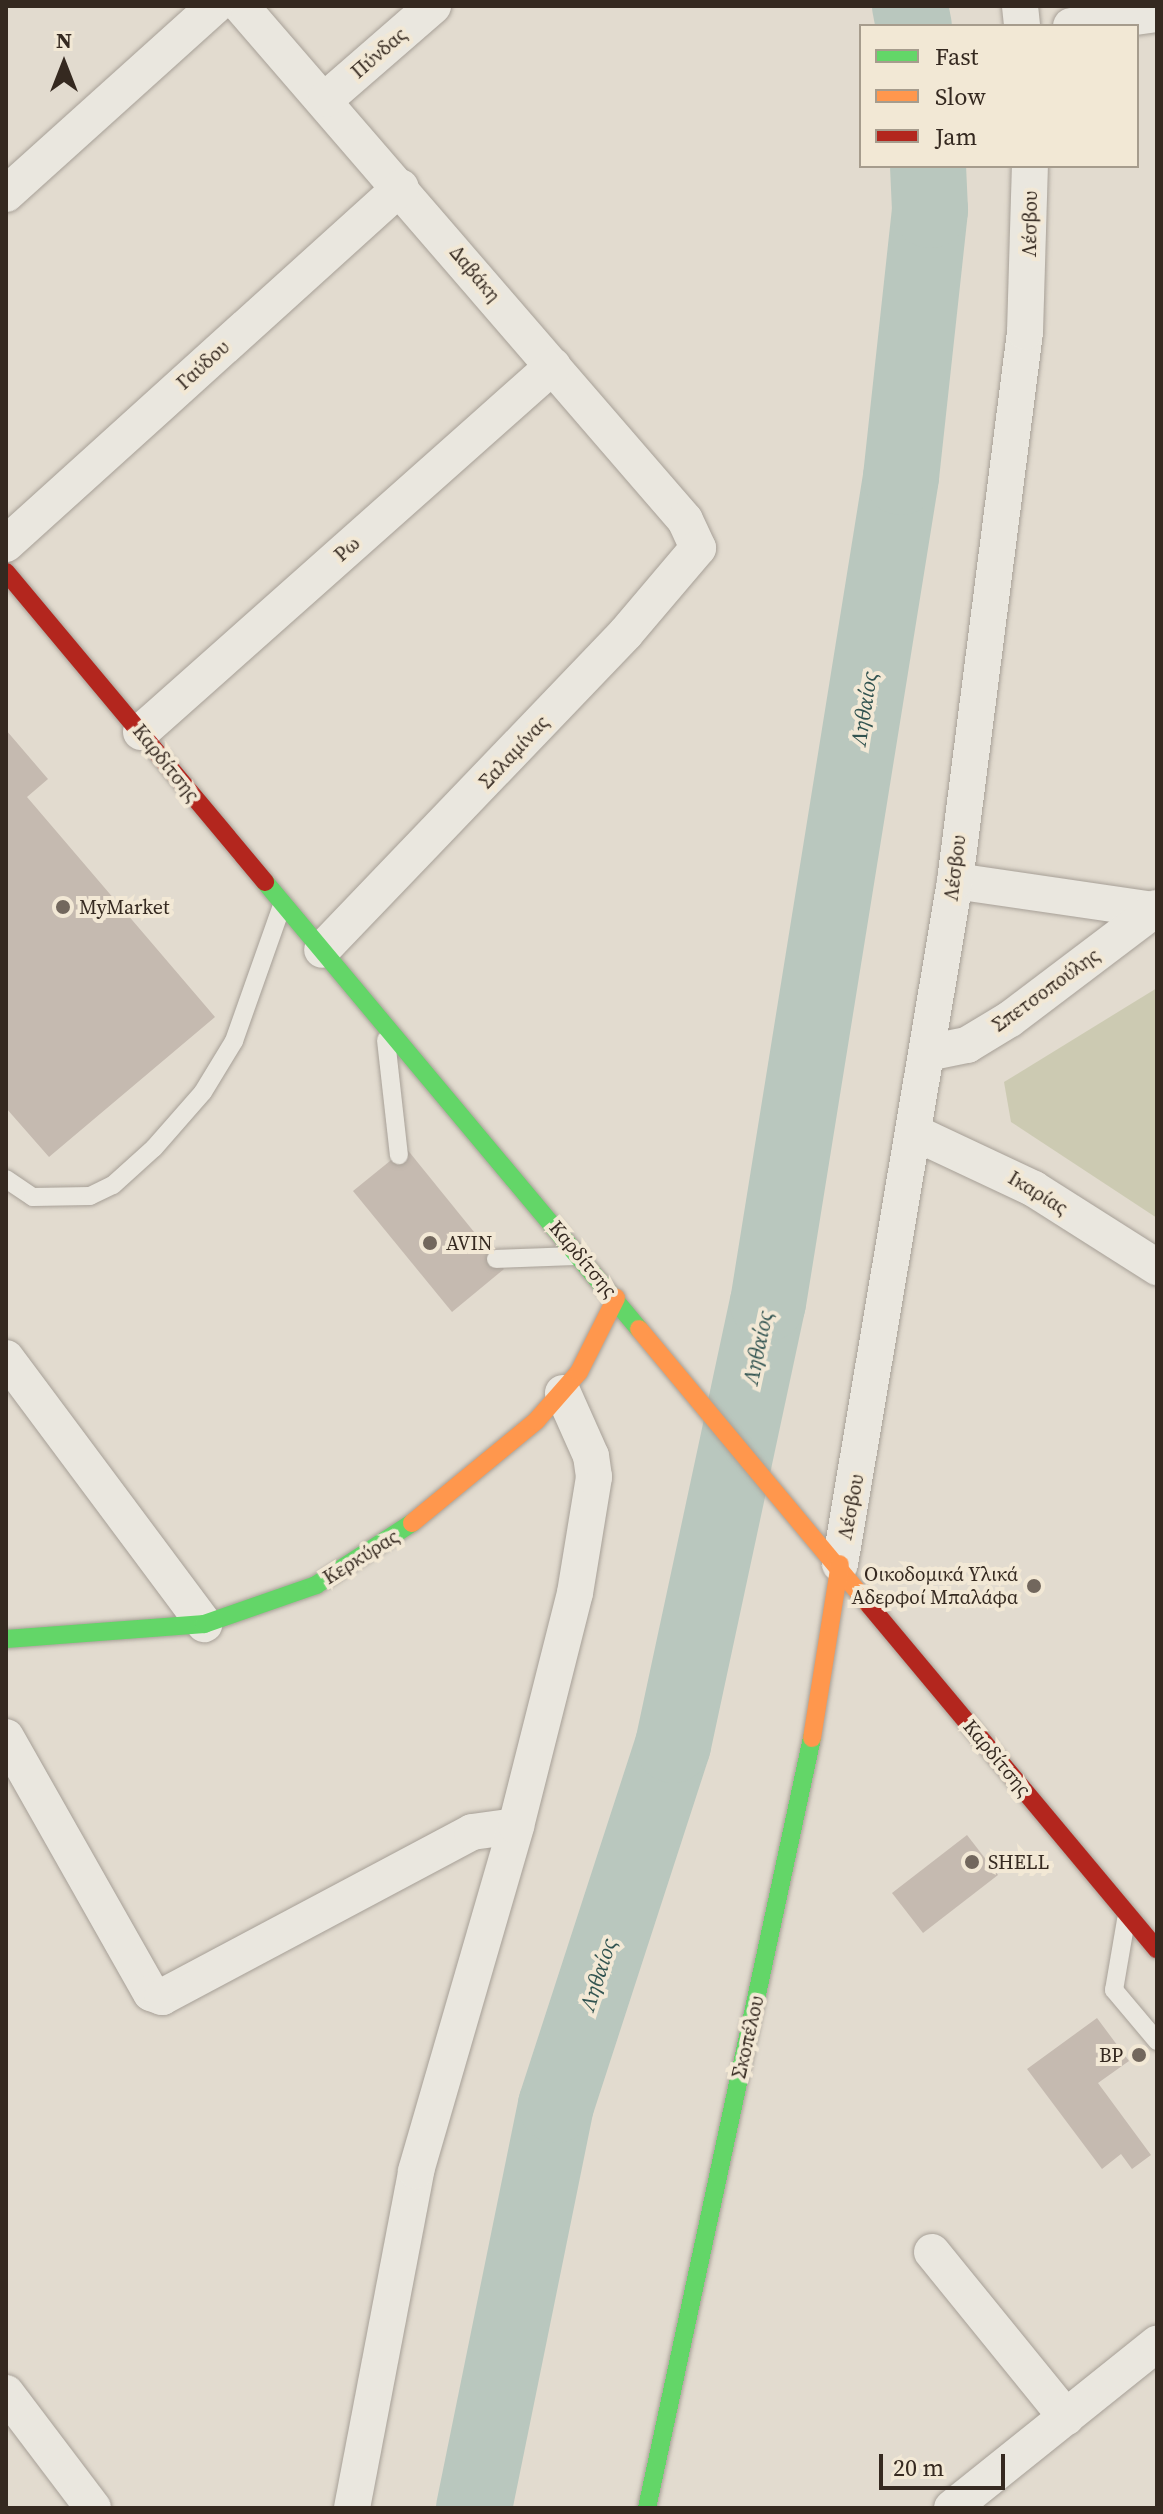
<!DOCTYPE html>
<html>
<head>
<meta charset="utf-8">
<style>
	body { margin:0 }
	#map { position:relative; width:1163px; height:2514px; overflow:hidden; background:#e2dbcf; font-family:"Source Serif 4",serif }
	div>[style] { position:absolute }
	.cemetery>* { inset:0; background:#cccab2 }
	.river>* { height:76px; margin:-38px; padding:0 38px; transform-origin:38px; border-radius:38px; background:#b9c7be }
	.building>* { inset:0; background:#c5bab0 }
	.roads { filter:drop-shadow(0 0 2px #a7a097) drop-shadow(0 0 2px #a7a097) }
	.lane>* { height:18px; margin:-9px; padding:0 9px; transform-origin:9px; border-radius:9px; background:#eae7df }
	.street>* { height:36px; margin:-18px; padding:0 18px; transform-origin:18px; border-radius:18px; background:#eae7df }
	.fast>* { height:18px; margin:-9px; padding:0 9px; transform-origin:9px; border-radius:9px; background:#63d668 }
	.slow>* { height:18px; margin:-9px; padding:0 9px; transform-origin:9px; border-radius:9px; background:#ff974d }
	.jam>* { height:18px; margin:-9px; padding:0 9px; transform-origin:9px; border-radius:9px; background:#b3261e }
	.dots>* { width:22px; height:22px; translate:-50% -50%; box-sizing:border-box; border:4px solid #f2e8d5; border-radius:50% }
	span { translate:-50% -50%; white-space:nowrap; text-align:center; line-height:1.15; -webkit-text-stroke:8px #f2e8d5; paint-order:stroke }
	.street-label { font-size:20px; color:#352920 }
	.poi-label { font-size:20px; color:#352920 }
	.left { translate:0 -50%; text-align:left }
	.right { translate:-100% -50%; text-align:right }
	.water-label { font-size:22px; color:#315350; font-style:italic }
	.frame { position:absolute; inset:0; border:8px solid #352920; pointer-events:none }
	.legend { position:absolute; left:859px; top:24px; width:280px; height:144px; box-sizing:border-box; background:#f2e8d5; border:2px solid #a69c8d; margin:0; padding:10px 14px; list-style:none; font-size:24px; color:#352920 }
	.legend li { display:flex; align-items:center; gap:16px; height:40px }
	.legend b { width:40px; border:2px solid #a69c8d }
	.north { position:absolute; left:24px; top:24px; width:80px; height:80px; -webkit-text-stroke:6px #f2e8d5; paint-order:stroke; rotate:0deg; font-size:22px; font-weight:700; line-height:32px; text-align:center; color:#352920 }
	.north::after { content:''; display:block; margin:auto; width:28px; height:36px; background:#352920; clip-path:polygon(50% 0,100% 100%,50% 72%,0 100%) }
	.scale { position:absolute; left:879px; top:2454px; width:126px; height:36px; box-sizing:border-box; border:4px solid #352920; border-top:0; padding-left:10px; font-size:24px; line-height:28px; white-space:nowrap; color:#352920; -webkit-text-stroke:6px #f2e8d5; paint-order:stroke }
</style>
</head>
<body>
<div id="map">
	<div class="cemetery">
		<i style="clip-path:polygon(1157px 988px,1157px 1218px,1011px 1122px,1004px 1082px)"></i>
	</div>
	<div class="river">
		<i style="left:910px;top:6px;width:20px;rotate:79deg"></i>
		<i style="left:474px;top:2508px;width:411px;rotate:-78.5deg"></i>
		<i style="left:556px;top:2105px;width:379px;rotate:-72deg"></i>
		<i style="left:673px;top:1745px;width:452px;rotate:-77.9deg"></i>
		<i style="left:768px;top:1303px;width:837px;rotate:-80.85deg"></i>
		<i style="left:901px;top:477px;width:269px;rotate:-83.8deg"></i>
		<i style="left:930px;top:210px;width:44px;rotate:-92.6deg"></i>
	</div>
	<div class="building">
		<i style="clip-path:polygon(6px 730px,48px 779px,27px 797px,215px 1017px,49px 1157px,6px 1108px)"></i>
		<i style="clip-path:polygon(406px 1148px,504px 1269px,452px 1312px,353px 1191px)"></i>
		<i style="clip-path:polygon(967px 1835px,998px 1875px,923px 1933px,892px 1893px)"></i>
		<i style="clip-path:polygon(1097px 2018px,1129px 2061px,1098px 2083px,1151px 2155px,1132px 2169px,1121px 2154px,1102px 2169px,1027px 2069px)"></i>
	</div>
	<div class="roads">
		<div class="lane">
			<i style="left:386px;top:1040px;width:116px;rotate:83.6deg"></i>
			<i style="left:6px;top:1179px;width:32px;rotate:34deg"></i>
			<i style="left:33px;top:1197px;width:57px;rotate:-1deg"></i>
			<i style="left:90px;top:1196px;width:25px;rotate:-26deg"></i>
			<i style="left:113px;top:1185px;width:55px;rotate:-42.1deg"></i>
			<i style="left:154px;top:1148px;width:74px;rotate:-48.8deg"></i>
			<i style="left:203px;top:1092px;width:60px;rotate:-58.7deg"></i>
			<i style="left:234px;top:1041px;width:141px;rotate:-70.5deg"></i>
			<i style="left:496px;top:1259px;width:77px;rotate:-2.2deg"></i>
			<i style="left:1126px;top:1920px;width:71px;rotate:99.7deg"></i>
			<i style="left:1114px;top:1990px;width:67px;rotate:49.9deg"></i>
		</div>
		<div class="street">
			<i style="left:241px;top:6px;width:679px;rotate:49.18deg"></i>
			<i style="left:685px;top:520px;width:31px;rotate:65deg"></i>
			<i style="left:698px;top:548px;width:111px;rotate:130.3deg"></i>
			<i style="left:626px;top:633px;width:439px;rotate:133.8deg"></i>
			<i style="left:1020px;top:6px;width:20px;rotate:84deg"></i>
			<i style="left:1071px;top:26px;width:87px;rotate:-7.9deg"></i>
			<i style="left:326px;top:99px;width:142px;rotate:-41deg"></i>
			<i style="left:6px;top:194px;width:281px;rotate:-42deg"></i>
			<i style="left:6px;top:544px;width:532px;rotate:-42.11deg"></i>
			<i style="left:141px;top:732px;width:551px;rotate:-41.62deg"></i>
			<i style="left:955px;top:881px;width:202px;rotate:8.3deg"></i>
			<i style="left:927px;top:1053px;width:41px;rotate:-11.3deg"></i>
			<i style="left:967px;top:1045px;width:50px;rotate:-31.2deg"></i>
			<i style="left:1010px;top:1019px;width:184px;rotate:-37.1deg"></i>
			<i style="left:913px;top:1132px;width:134px;rotate:25.2deg"></i>
			<i style="left:1034px;top:1189px;width:146px;rotate:32.4deg"></i>
			<i style="left:6px;top:1358px;width:332px;rotate:53.3deg"></i>
			<i style="left:840px;top:1564px;width:693px;rotate:-80.44deg"></i>
			<i style="left:955px;top:881px;width:553px;rotate:-82.73deg"></i>
			<i style="left:1025px;top:332px;width:166px;rotate:-88.3deg"></i>
			<i style="left:6px;top:1737px;width:294px;rotate:60.5deg"></i>
			<i style="left:151px;top:1993px;width:12px;rotate:20deg"></i>
			<i style="left:162px;top:1997px;width:351px;rotate:-28deg"></i>
			<i style="left:472px;top:1832px;width:44px;rotate:-7.8deg"></i>
			<i style="left:932px;top:2252px;width:213px;rotate:50.9deg"></i>
			<i style="left:6px;top:2393px;width:144px;rotate:52.9deg"></i>
			<i style="left:352px;top:2508px;width:343px;rotate:-79.2deg"></i>
			<i style="left:416px;top:2171px;width:359px;rotate:-73.8deg"></i>
			<i style="left:516px;top:1826px;width:240px;rotate:-75.8deg"></i>
			<i style="left:575px;top:1593px;width:118px;rotate:-80.7deg"></i>
			<i style="left:594px;top:1477px;width:21px;rotate:-98deg"></i>
			<i style="left:591px;top:1456px;width:69px;rotate:-114deg"></i>
			<i style="left:952px;top:2508px;width:263px;rotate:-38.7deg"></i>
		</div>
		<div class="fast">
			<i style="left:265px;top:882px;width:583px;rotate:50.08deg"></i>
			<i style="left:6px;top:1639px;width:199px;rotate:-4.3deg"></i>
			<i style="left:204px;top:1624px;width:119px;rotate:-19.2deg"></i>
			<i style="left:316px;top:1585px;width:114px;rotate:-32.9deg"></i>
			<i style="left:647px;top:2508px;width:787px;rotate:-77.91deg"></i>
		</div>
		<div class="slow">
			<i style="left:639px;top:1329px;width:359px;rotate:50.2deg"></i>
			<i style="left:412px;top:1523px;width:161px;rotate:-39.4deg"></i>
			<i style="left:536px;top:1421px;width:65px;rotate:-48.7deg"></i>
			<i style="left:579px;top:1372px;width:83px;rotate:-63.4deg"></i>
			<i style="left:812px;top:1738px;width:176px;rotate:-80.9deg"></i>
		</div>
		<div class="jam">
			<i style="left:6px;top:572px;width:404px;rotate:50.1deg"></i>
			<i style="left:869px;top:1605px;width:449px;rotate:50.1deg"></i>
		</div>
	</div>
	<div class="dots">
		<i style="left:63px;top:907px;background:#72675d"></i>
		<i style="left:430px;top:1243px;background:#72675d"></i>
		<i style="left:1034px;top:1586px;background:#72675d"></i>
		<i style="left:972px;top:1862px;background:#72675d"></i>
		<i style="left:1139px;top:2055px;background:#72675d"></i>
	</div>
	<div class="street-label">
		<span style="left:379px;top:53px;rotate:-41deg">Πύνδας</span>
		<span style="left:1030px;top:224px;rotate:-89deg">Λέσβου</span>
		<span style="left:475px;top:274px;rotate:50deg">Δαβάκη</span>
		<span style="left:203px;top:365px;rotate:-42deg">Γαύδου</span>
		<span style="left:347px;top:549px;rotate:-42deg">Ρω</span>
		<span style="left:514px;top:752px;rotate:-47deg">Σαλαμίνας</span>
		<span style="left:166px;top:763px;rotate:51deg">Καρδίτσης</span>
		<span style="left:955px;top:868px;rotate:-83deg">Λέσβου</span>
		<span style="left:1046px;top:990px;rotate:-36deg">Σπετσοπούλης</span>
		<span style="left:1038px;top:1193px;rotate:31deg">Ικαρίας</span>
		<span style="left:583px;top:1259px;rotate:50deg">Καρδίτσης</span>
		<span style="left:851px;top:1507px;rotate:-79deg">Λέσβου</span>
		<span style="left:361px;top:1557px;rotate:-32deg">Κερκύρας</span>
		<span style="left:997px;top:1758px;rotate:50deg">Καρδίτσης</span>
		<span style="left:748px;top:2037px;rotate:-77deg">Σκοπέλου</span>
	</div>
	<div class="poi-label">
		<span class="left" style="left:79px;top:907px">MyMarket</span>
		<span class="left" style="left:446px;top:1243px">AVIN</span>
		<span class="right" style="left:1018px;top:1586px">Οικοδομικά Υλικά<br>Αδερφοί Μπαλάφα</span>
		<span class="left" style="left:988px;top:1862px">SHELL</span>
		<span class="right" style="left:1123px;top:2055px">BP</span>
	</div>
	<div class="water-label">
		<span style="left:864px;top:709px;rotate:-81deg">Ληθαίος</span>
		<span style="left:758px;top:1348px;rotate:-78deg">Ληθαίος</span>
		<span style="left:598px;top:1975px;rotate:-72deg">Ληθαίος</span>
	</div>
	<div class="frame"></div>
	<ul class="legend">
	<li><b style="height:10px;background:#63d668"></b>Fast</li>
	<li><b style="height:10px;background:#ff974d"></b>Slow</li>
	<li><b style="height:10px;background:#b3261e"></b>Jam</li>
	</ul>
	<div class="north">N</div>
	<div class="scale">20 m</div>
</div>
</body>
</html>
